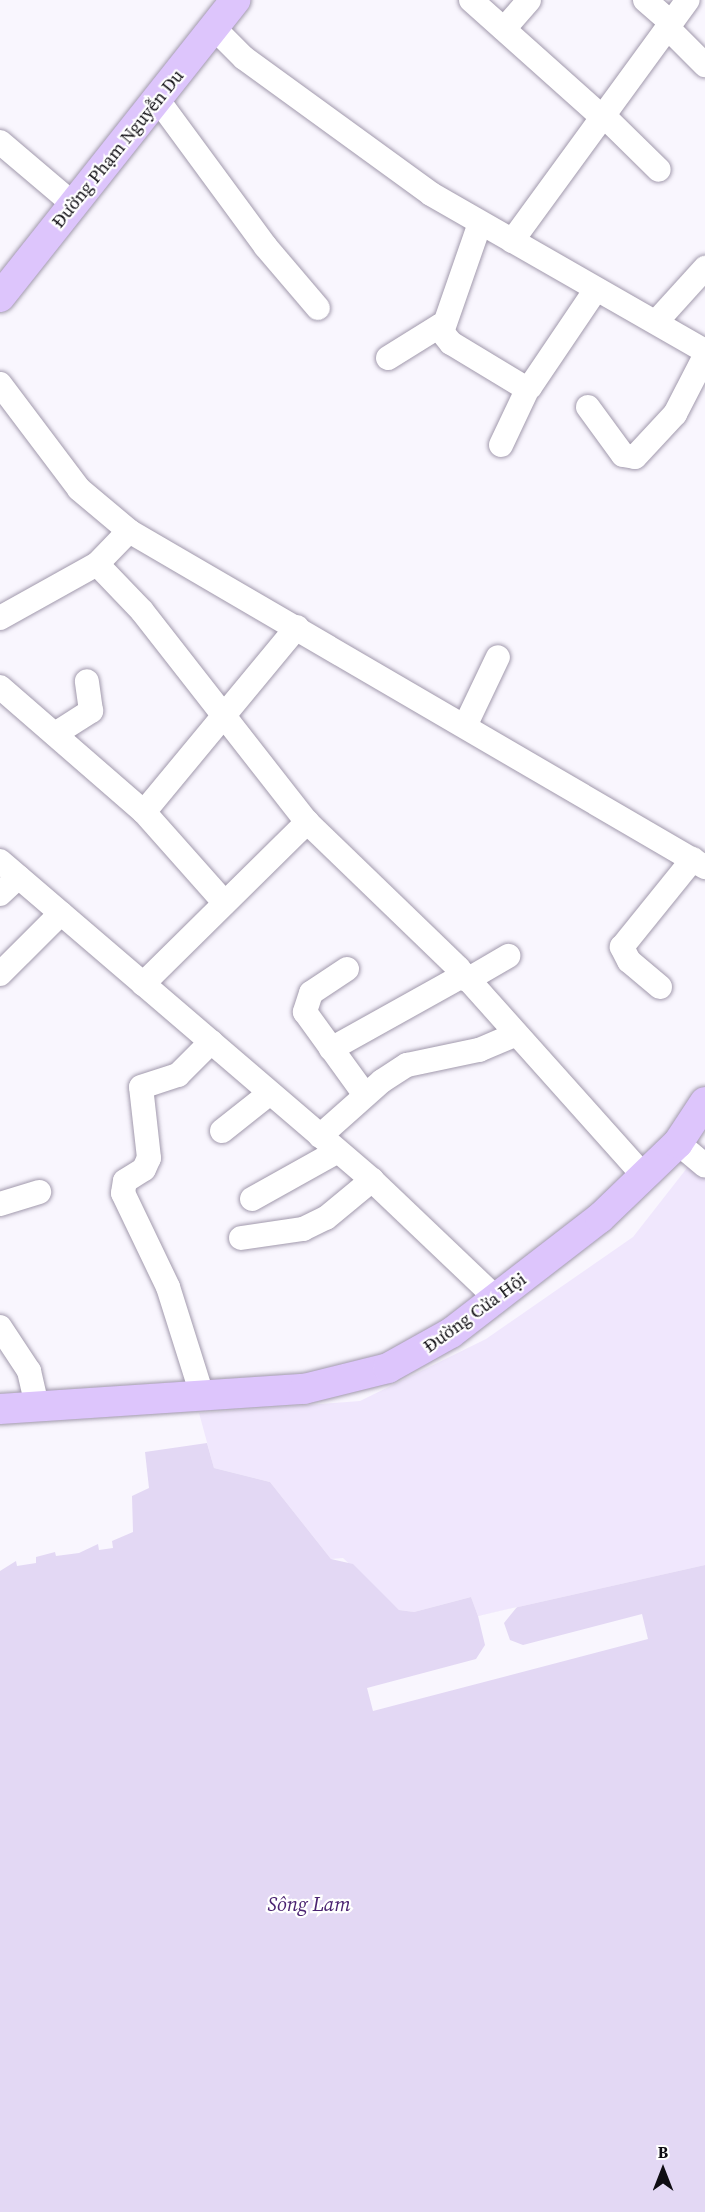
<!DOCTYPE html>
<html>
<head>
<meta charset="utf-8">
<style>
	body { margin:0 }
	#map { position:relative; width:705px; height:2212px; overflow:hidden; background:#f9f6fe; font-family:"Source Serif 4",serif }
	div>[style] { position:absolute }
	.built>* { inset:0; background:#f0e7fd }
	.water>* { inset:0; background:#e3d8f4 }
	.pier>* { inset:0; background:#f9f6fe }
	.roads { filter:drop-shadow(0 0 2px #a199ac) drop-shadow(0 0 2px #a199ac) }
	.minor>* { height:24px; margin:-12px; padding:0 12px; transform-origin:12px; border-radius:12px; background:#fff }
	.major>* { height:30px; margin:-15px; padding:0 15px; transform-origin:15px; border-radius:15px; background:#ddc5fc }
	span { translate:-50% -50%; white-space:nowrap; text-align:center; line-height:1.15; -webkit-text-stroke:4.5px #fff; paint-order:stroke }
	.street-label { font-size:18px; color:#0f0d13 }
	.water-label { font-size:20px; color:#4a2371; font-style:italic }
	.north { position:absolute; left:633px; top:2140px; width:60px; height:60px; -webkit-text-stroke:4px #fff; paint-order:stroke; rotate:0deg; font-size:16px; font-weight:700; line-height:24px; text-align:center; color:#0f0d13 }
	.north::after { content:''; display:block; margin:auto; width:21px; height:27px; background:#0f0d13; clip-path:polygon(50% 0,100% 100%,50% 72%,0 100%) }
</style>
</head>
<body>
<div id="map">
	<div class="built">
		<i style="clip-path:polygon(705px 1145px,705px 1565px,478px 1616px,471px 1597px,414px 1612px,399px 1610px,343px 1558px,331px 1559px,270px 1482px,214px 1468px,199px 1413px,360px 1401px,486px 1339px,633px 1237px)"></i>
	</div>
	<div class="water">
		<i style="clip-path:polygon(207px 1443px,214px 1468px,270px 1482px,331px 1559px,353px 1564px,399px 1610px,414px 1612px,471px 1597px,478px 1616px,705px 1565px,705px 2212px,0 2212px,0 1571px,16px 1561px,17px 1566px,36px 1563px,36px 1557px,55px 1552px,56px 1556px,79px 1553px,98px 1544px,99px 1550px,113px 1548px,112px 1541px,133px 1532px,132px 1496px,149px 1488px,145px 1452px)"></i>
	</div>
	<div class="pier">
		<i style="clip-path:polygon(517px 1607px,504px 1623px,510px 1640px,523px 1645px,642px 1614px,648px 1639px,373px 1711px,367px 1688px,476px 1659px,485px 1645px,478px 1616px)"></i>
	</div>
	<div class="roads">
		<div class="minor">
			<i style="left:471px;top:0;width:176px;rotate:41.8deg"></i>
			<i style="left:645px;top:0;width:35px;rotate:41deg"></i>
			<i style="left:667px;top:27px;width:54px;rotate:45deg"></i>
			<i style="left:214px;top:28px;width:42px;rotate:45deg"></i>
			<i style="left:244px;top:58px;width:231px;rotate:36deg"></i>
			<i style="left:431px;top:194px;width:316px;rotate:29.8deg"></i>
			<i style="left:504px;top:29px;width:38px;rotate:-49deg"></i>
			<i style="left:158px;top:100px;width:182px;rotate:53.7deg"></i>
			<i style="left:266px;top:247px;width:80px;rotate:49.6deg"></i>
			<i style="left:603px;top:115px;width:78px;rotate:44.5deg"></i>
			<i style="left:0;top:142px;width:96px;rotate:40.3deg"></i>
			<i style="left:480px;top:223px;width:115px;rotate:109.2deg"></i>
			<i style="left:442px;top:332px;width:14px;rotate:51deg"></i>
			<i style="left:451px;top:343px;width:85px;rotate:31.1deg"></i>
			<i style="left:524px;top:387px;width:6px"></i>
			<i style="left:530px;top:387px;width:118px;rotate:-56deg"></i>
			<i style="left:512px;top:241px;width:298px;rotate:-53.9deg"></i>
			<i style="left:657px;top:321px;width:72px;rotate:-47.8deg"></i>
			<i style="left:388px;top:358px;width:62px;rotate:-31.9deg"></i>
			<i style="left:0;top:384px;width:131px;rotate:53deg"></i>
			<i style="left:79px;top:489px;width:65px;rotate:40deg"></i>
			<i style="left:129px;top:531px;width:667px;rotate:30.26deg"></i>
			<i style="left:588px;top:407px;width:59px;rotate:53.9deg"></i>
			<i style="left:623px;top:455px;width:12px;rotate:9deg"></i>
			<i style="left:635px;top:457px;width:59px;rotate:-47.1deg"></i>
			<i style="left:675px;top:414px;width:65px;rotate:-62.7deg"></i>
			<i style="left:501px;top:445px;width:63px;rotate:-64.7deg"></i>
			<i style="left:97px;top:564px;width:65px;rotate:46.2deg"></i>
			<i style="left:142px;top:611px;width:268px;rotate:52deg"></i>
			<i style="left:307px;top:822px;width:210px;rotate:44deg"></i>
			<i style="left:458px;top:968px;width:280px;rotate:48.2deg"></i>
			<i style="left:0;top:618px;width:111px;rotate:-29.1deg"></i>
			<i style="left:97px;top:564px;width:46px;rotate:-45.9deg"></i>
			<i style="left:0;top:687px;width:191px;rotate:41deg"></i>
			<i style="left:144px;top:812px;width:120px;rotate:48.4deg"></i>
			<i style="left:466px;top:724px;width:74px;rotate:-64.5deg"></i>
			<i style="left:55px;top:734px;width:43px;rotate:-32.6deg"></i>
			<i style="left:91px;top:711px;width:30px;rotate:-98deg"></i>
			<i style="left:144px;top:812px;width:240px;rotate:-50.4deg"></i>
			<i style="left:0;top:861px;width:490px;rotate:40.6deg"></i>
			<i style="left:372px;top:1180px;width:173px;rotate:43.6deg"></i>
			<i style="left:0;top:894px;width:25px;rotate:-43deg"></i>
			<i style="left:347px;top:969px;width:43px;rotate:146.3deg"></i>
			<i style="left:311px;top:993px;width:20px;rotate:108deg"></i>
			<i style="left:305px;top:1012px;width:102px;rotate:54.1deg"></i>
			<i style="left:0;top:974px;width:86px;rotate:-45deg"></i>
			<i style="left:467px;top:980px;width:48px;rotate:-30.3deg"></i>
			<i style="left:143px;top:984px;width:231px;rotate:-44.6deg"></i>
			<i style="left:660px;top:987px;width:40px;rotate:-140deg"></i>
			<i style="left:629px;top:961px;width:16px;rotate:-117deg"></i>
			<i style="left:622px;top:947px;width:113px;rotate:-51.1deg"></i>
			<i style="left:331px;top:1049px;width:152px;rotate:-29.1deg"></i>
			<i style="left:222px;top:1131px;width:61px;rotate:-38.4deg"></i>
			<i style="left:320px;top:1136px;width:83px;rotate:-41.6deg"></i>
			<i style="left:382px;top:1081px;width:30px;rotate:-33deg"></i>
			<i style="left:407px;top:1065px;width:74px;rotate:-11.8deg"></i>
			<i style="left:479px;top:1050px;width:38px;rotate:-23deg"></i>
			<i style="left:678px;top:1143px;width:35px;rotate:40deg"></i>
			<i style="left:252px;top:1199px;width:98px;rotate:-29.2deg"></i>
			<i style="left:0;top:1204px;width:41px;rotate:-17.1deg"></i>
			<i style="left:241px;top:1238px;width:63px;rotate:-8.3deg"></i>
			<i style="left:303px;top:1229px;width:25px;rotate:-26deg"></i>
			<i style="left:326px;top:1218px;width:60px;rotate:-39.6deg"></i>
			<i style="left:0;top:1327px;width:53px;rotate:56.6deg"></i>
			<i style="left:29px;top:1371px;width:36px;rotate:77deg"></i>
			<i style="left:203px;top:1398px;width:116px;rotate:-107.5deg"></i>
			<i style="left:168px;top:1287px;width:104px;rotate:-115.6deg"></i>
			<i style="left:123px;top:1193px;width:12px;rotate:-81deg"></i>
			<i style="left:125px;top:1181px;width:22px;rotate:-32deg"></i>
			<i style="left:144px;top:1169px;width:12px;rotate:-66deg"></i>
			<i style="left:149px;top:1158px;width:71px;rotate:-96.4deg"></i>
			<i style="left:141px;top:1087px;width:39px;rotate:-18deg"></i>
			<i style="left:178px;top:1075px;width:47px;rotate:-45deg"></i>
		</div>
		<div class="major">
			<i style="left:0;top:297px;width:379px;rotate:-51.6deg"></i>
			<i style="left:0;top:1409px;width:305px;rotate:-3.8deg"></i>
			<i style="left:304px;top:1389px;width:87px;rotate:-14deg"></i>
			<i style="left:388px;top:1368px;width:72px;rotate:-29.1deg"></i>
			<i style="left:451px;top:1333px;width:188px;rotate:-37.7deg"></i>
			<i style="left:600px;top:1218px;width:108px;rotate:-43.9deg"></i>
			<i style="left:678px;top:1143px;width:49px;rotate:-56.6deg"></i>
		</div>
	</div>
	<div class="street-label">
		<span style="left:118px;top:149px;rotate:-51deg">Đường Phạm Nguyễn Du</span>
		<span style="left:475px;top:1313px;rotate:-36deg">Đường Cửa Hội</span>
	</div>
	<div class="water-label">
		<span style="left:309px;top:1904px">Sông Lam</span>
	</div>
	<div class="north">B</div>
</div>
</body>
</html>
